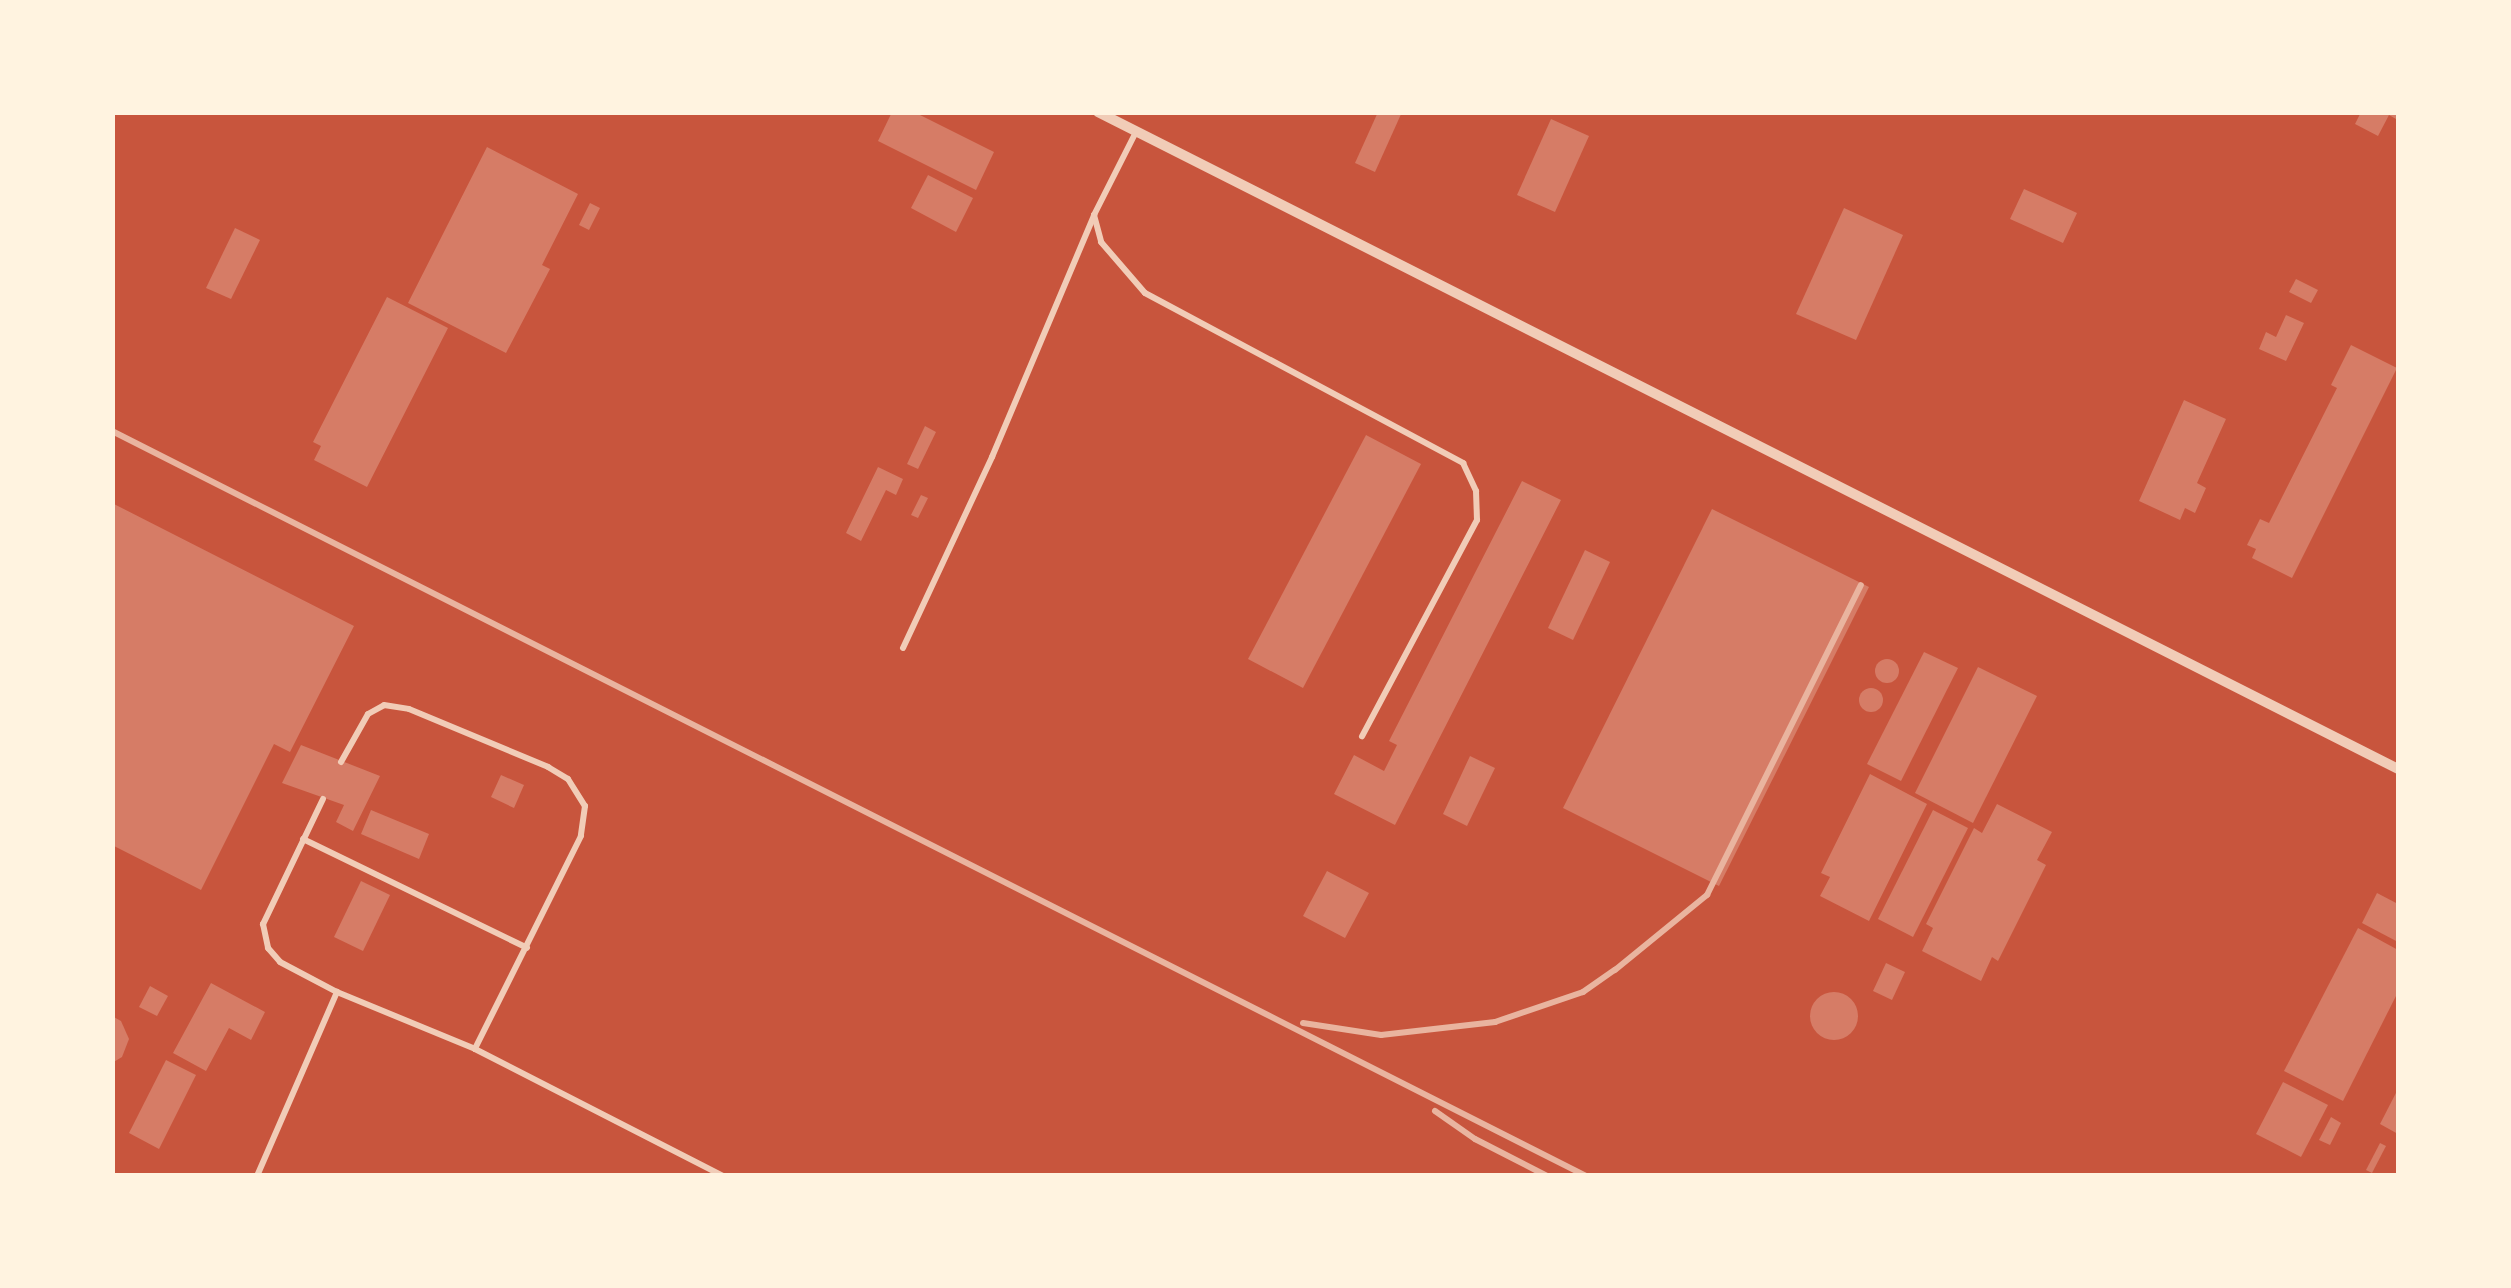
<!DOCTYPE html>
<html>
<head>
<meta charset="utf-8">
<style>
	body { margin:0 }
	#map { position:relative; width:2511px; height:1288px; overflow:hidden; background:#c8553d; font-family:Inter,sans-serif }
	div>[style] { position:absolute }
	.building>* { inset:0; background:#d67c66 }
	.round { border-radius:50% }
	.service>* { height:6px; margin:-3px; padding:0 3px; transform-origin:3px; border-radius:3px; background:#f1ccb7 }
	.minor>* { height:10px; margin:-5px; padding:0 5px; transform-origin:5px; border-radius:5px; background:#f1ccb7 }
	.rail>* { height:6px; margin:-3px; padding:0 3px; transform-origin:3px; border-radius:3px; background:#e9b49f }
	span { translate:-50% -50%; white-space:nowrap; text-align:center; line-height:1.15; -webkit-text-stroke:8px #fff3e0; paint-order:stroke }
	.frame { position:absolute; inset:0; border:115px solid #fff3e0; pointer-events:none }
</style>
</head>
<body>
<div id="map">
	<div class="building">
		<i style="clip-path:polygon(892px 112px,914px 112px,994px 152px,976px 190px,878px 141px)"></i>
		<i style="clip-path:polygon(1378px 112px,1402px 112px,1375px 172px,1355px 163px)"></i>
		<i style="clip-path:polygon(2361px 112px,2398px 112px,2398px 115px,2396px 119px,2389px 115px,2378px 136px,2355px 124px)"></i>
		<i style="clip-path:polygon(1551px 119px,1589px 136px,1555px 212px,1517px 195px)"></i>
		<i style="clip-path:polygon(487px 147px,578px 194px,542px 265px,550px 269px,506px 353px,408px 303px)"></i>
		<i style="clip-path:polygon(928px 175px,973px 198px,956px 232px,911px 208px)"></i>
		<i style="clip-path:polygon(2024px 189px,2077px 213px,2063px 243px,2010px 219px)"></i>
		<i style="clip-path:polygon(590px 203px,600px 208px,589px 230px,579px 225px)"></i>
		<i style="clip-path:polygon(1844px 208px,1903px 235px,1856px 340px,1796px 314px)"></i>
		<i style="clip-path:polygon(235px 228px,260px 240px,231px 299px,206px 288px)"></i>
		<i style="clip-path:polygon(2296px 279px,2318px 290px,2311px 303px,2289px 292px)"></i>
		<i style="clip-path:polygon(387px 297px,448px 328px,367px 487px,314px 460px,321px 446px,313px 442px)"></i>
		<i style="clip-path:polygon(2286px 315px,2304px 323px,2286px 361px,2259px 349px,2266px 332px,2276px 337px)"></i>
		<i style="clip-path:polygon(2351px 345px,2397px 368px,2292px 578px,2252px 558px,2256px 549px,2247px 545px,2260px 519px,2269px 523px,2337px 388px,2331px 385px)"></i>
		<i style="clip-path:polygon(2184px 400px,2226px 419px,2197px 483px,2206px 488px,2195px 513px,2185px 508px,2180px 520px,2139px 501px)"></i>
		<i style="clip-path:polygon(925px 426px,936px 432px,918px 469px,907px 464px)"></i>
		<i style="clip-path:polygon(1366px 435px,1421px 464px,1303px 688px,1248px 659px)"></i>
		<i style="clip-path:polygon(878px 467px,903px 479px,896px 495px,886px 490px,861px 541px,846px 533px)"></i>
		<i style="clip-path:polygon(1522px 481px,1561px 500px,1395px 825px,1334px 794px,1354px 755px,1384px 771px,1397px 745px,1389px 741px)"></i>
		<i style="clip-path:polygon(921px 495px,928px 498px,918px 518px,911px 515px)"></i>
		<i style="clip-path:polygon(112px 503px,354px 626px,290px 752px,274px 744px,201px 890px,112px 845px)"></i>
		<i style="clip-path:polygon(1712px 509px,1869px 587px,1719px 886px,1563px 808px)"></i>
		<i style="clip-path:polygon(1585px 550px,1610px 562px,1573px 640px,1548px 628px)"></i>
		<i style="clip-path:polygon(1924px 652px,1958px 668px,1901px 781px,1867px 764px)"></i>
		<i class="round" style="left:1875px;top:659px;width:24px;height:24px"></i>
		<i style="clip-path:polygon(1978px 667px,2037px 696px,1973px 823px,1915px 793px)"></i>
		<i class="round" style="left:1859px;top:688px;width:24px;height:24px"></i>
		<i style="clip-path:polygon(301px 745px,380px 776px,353px 831px,336px 822px,344px 805px,282px 783px)"></i>
		<i style="clip-path:polygon(1470px 756px,1495px 768px,1467px 826px,1443px 814px)"></i>
		<i style="clip-path:polygon(1870px 774px,1927px 804px,1869px 921px,1820px 896px,1830px 877px,1821px 873px)"></i>
		<i style="clip-path:polygon(501px 775px,524px 785px,514px 808px,491px 797px)"></i>
		<i style="clip-path:polygon(1997px 804px,2052px 832px,2037px 860px,2046px 865px,1998px 961px,1992px 957px,1981px 981px,1922px 951px,1933px 928px,1926px 924px,1974px 828px,1982px 833px)"></i>
		<i style="clip-path:polygon(371px 810px,429px 834px,419px 859px,361px 834px)"></i>
		<i style="clip-path:polygon(1933px 810px,1968px 828px,1913px 937px,1878px 919px)"></i>
		<i style="clip-path:polygon(1327px 871px,1369px 893px,1345px 938px,1303px 916px)"></i>
		<i style="clip-path:polygon(361px 881px,390px 895px,363px 951px,334px 937px)"></i>
		<i style="clip-path:polygon(2377px 893px,2398px 904px,2398px 942px,2362px 923px)"></i>
		<i style="clip-path:polygon(2358px 928px,2398px 950px,2398px 992px,2343px 1101px,2284px 1071px)"></i>
		<i style="clip-path:polygon(1886px 963px,1905px 972px,1892px 1000px,1873px 991px)"></i>
		<i style="clip-path:polygon(211px 983px,265px 1012px,251px 1040px,229px 1028px,206px 1071px,173px 1053px)"></i>
		<i style="clip-path:polygon(150px 986px,168px 996px,157px 1016px,139px 1007px)"></i>
		<i class="round" style="left:1810px;top:992px;width:48px;height:48px"></i>
		<i style="clip-path:polygon(112px 1016px,121px 1021px,129px 1039px,122px 1057px,112px 1063px)"></i>
		<i style="clip-path:polygon(166px 1060px,196px 1075px,159px 1149px,129px 1133px)"></i>
		<i style="clip-path:polygon(2283px 1082px,2328px 1105px,2301px 1157px,2256px 1134px)"></i>
		<i style="clip-path:polygon(2398px 1089px,2398px 1134px,2380px 1124px)"></i>
		<i style="clip-path:polygon(2331px 1117px,2341px 1123px,2330px 1145px,2319px 1140px)"></i>
		<i style="clip-path:polygon(2380px 1143px,2386px 1146px,2372px 1173px,2366px 1170px)"></i>
	</div>
	<div class="service">
		<i style="left:1094px;top:215px;width:28px;rotate:75deg"></i>
		<i style="left:1101px;top:242px;width:67px;rotate:49.2deg"></i>
		<i style="left:1145px;top:293px;width:361px;rotate:28.1deg"></i>
		<i style="left:1463px;top:463px;width:31px;rotate:65deg"></i>
		<i style="left:1476px;top:491px;width:29px;rotate:88deg"></i>
		<i style="left:1477px;top:520px;width:245px;rotate:118deg"></i>
		<i style="left:903px;top:648px;width:211px;rotate:-65deg"></i>
		<i style="left:992px;top:457px;width:263px;rotate:-67.1deg"></i>
		<i style="left:1094px;top:215px;width:93px;rotate:-63.2deg"></i>
		<i style="left:341px;top:762px;width:55px;rotate:-60.6deg"></i>
		<i style="left:368px;top:714px;width:18px;rotate:-29deg"></i>
		<i style="left:384px;top:705px;width:25px;rotate:9deg"></i>
		<i style="left:409px;top:709px;width:151px;rotate:22.6deg"></i>
		<i style="left:548px;top:767px;width:23px;rotate:31deg"></i>
		<i style="left:568px;top:779px;width:32px;rotate:58deg"></i>
		<i style="left:585px;top:806px;width:30px;rotate:98deg"></i>
		<i style="left:581px;top:836px;width:238px;rotate:116.5deg"></i>
		<i style="left:323px;top:799px;width:139px;rotate:115.6deg"></i>
		<i style="left:263px;top:924px;width:25px;rotate:78deg"></i>
		<i style="left:268px;top:948px;width:18px;rotate:49deg"></i>
		<i style="left:280px;top:962px;width:64px;rotate:27.8deg"></i>
		<i style="left:303px;top:839px;width:249px;rotate:25.9deg"></i>
		<i style="left:257px;top:1176px;width:201px;rotate:-66.5deg"></i>
		<i style="left:337px;top:992px;width:149px;rotate:22.4deg"></i>
		<i style="left:475px;top:1049px;width:279px;rotate:27.1deg"></i>
	</div>
	<div class="minor">
		<i style="left:1098px;top:112px;width:1457px;rotate:26.81deg"></i>
	</div>
	<div class="rail">
		<i style="left:112px;top:431px;width:1652px;rotate:26.81deg"></i>
		<i style="left:1303px;top:1023px;width:79px;rotate:8.7deg"></i>
		<i style="left:1381px;top:1035px;width:115px;rotate:-6.5deg"></i>
		<i style="left:1495px;top:1022px;width:93px;rotate:-18.8deg"></i>
		<i style="left:1583px;top:992px;width:39px;rotate:-35deg"></i>
		<i style="left:1615px;top:970px;width:119px;rotate:-39.2deg"></i>
		<i style="left:1707px;top:895px;width:346px;rotate:-63.6deg"></i>
		<i style="left:1435px;top:1111px;width:49px;rotate:35deg"></i>
		<i style="left:1475px;top:1139px;width:81px;rotate:27.2deg"></i>
	</div>
	<div class="frame"></div>
</div>
</body>
</html>
